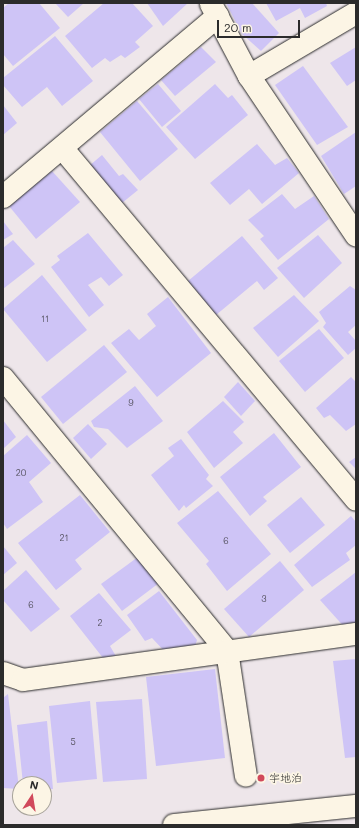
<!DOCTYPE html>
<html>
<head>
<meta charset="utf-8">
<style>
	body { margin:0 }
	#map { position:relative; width:359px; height:828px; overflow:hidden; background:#eee6ea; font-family:Mali,"Klee One",sans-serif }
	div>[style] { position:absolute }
	.building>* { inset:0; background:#cec4f6 }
	.roads { filter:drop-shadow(0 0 1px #2b2b2b) drop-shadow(0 0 1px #2b2b2b) }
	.minor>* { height:22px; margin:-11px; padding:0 11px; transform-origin:11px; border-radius:11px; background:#fcf5e5 }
	.highway>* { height:22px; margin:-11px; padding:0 11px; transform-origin:11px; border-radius:11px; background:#fcf5e5 }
	.dots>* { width:11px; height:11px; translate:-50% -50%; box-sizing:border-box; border:2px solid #fcf5e5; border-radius:50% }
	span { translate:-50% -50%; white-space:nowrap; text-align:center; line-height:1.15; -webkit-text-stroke:3.5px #fcf5e5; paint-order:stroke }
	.number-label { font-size:9px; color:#54515e }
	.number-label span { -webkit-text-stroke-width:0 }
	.poi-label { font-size:11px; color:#2b2b2b }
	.left { translate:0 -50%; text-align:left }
	.frame { position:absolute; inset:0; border:4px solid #2b2b2b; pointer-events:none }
	.north { position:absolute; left:12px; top:776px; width:40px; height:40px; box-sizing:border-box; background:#fcf5e5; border:1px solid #a8a49b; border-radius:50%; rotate:12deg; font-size:11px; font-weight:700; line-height:16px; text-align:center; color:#2b2b2b }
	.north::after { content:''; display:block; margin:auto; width:14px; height:18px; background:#d1495b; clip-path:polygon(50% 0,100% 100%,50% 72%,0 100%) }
	.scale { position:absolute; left:217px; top:20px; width:83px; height:18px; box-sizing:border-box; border:2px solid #2b2b2b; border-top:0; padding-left:5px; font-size:12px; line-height:14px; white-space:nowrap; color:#2b2b2b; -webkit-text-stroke:3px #fcf5e5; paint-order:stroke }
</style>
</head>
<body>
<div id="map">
	<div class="building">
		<i style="clip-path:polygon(9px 3px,39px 3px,60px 28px,13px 66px,3px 54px,3px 8px)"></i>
		<i style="clip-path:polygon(55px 3px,84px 3px,68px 17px)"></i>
		<i style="clip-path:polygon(104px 3px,132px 3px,153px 26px,135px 42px,140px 47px,125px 58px,121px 55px,110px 62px,105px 58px,92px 68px,65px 36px)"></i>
		<i style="clip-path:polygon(147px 3px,188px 3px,163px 26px)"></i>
		<i style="clip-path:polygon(226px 3px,252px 3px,279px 33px,261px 51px,242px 34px)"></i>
		<i style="clip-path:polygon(266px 3px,326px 3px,327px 6px,305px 18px,300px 8px,276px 21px)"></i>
		<i style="clip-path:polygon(55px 36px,93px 81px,62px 106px,47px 87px,22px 107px,3px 85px,3px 78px)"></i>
		<i style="clip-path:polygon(201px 47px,216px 62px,175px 96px,161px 80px)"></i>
		<i style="clip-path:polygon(356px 47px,356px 80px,347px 86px,330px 63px)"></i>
		<i style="clip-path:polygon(303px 66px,348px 127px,317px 145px,275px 85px)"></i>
		<i style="clip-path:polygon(158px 84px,181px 111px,162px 127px,139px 99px)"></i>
		<i style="clip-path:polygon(215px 84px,228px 98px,232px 95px,248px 115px,195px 159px,166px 127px)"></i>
		<i style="clip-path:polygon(137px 101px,178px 149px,140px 181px,100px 132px)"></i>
		<i style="clip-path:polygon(3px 105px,17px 123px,3px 135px)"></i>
		<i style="clip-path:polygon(356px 132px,356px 186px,344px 194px,321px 156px)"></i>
		<i style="clip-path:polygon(257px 144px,275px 165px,287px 158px,299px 173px,262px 204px,249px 189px,230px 205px,210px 183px)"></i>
		<i style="clip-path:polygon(102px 155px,119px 176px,123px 174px,138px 190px,122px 203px,89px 166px)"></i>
		<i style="clip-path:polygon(52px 171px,80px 202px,36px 239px,9px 206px)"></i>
		<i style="clip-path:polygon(282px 194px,295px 209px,314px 196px,329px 219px,278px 260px,260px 239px,264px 236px,248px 220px)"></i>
		<i style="clip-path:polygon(3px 221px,13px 234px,3px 240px)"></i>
		<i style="clip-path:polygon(88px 233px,123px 275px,109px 286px,101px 277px,88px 285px,104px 305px,89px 317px,51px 267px,60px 260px,57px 256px)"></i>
		<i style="clip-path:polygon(318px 235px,342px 263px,304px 298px,277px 268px)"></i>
		<i style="clip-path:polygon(242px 236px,278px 278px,264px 290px,257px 281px,216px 315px,188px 281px)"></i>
		<i style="clip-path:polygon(13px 240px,35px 264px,3px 289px,3px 248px)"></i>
		<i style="clip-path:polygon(42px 275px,87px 330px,47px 362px,3px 309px)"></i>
		<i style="clip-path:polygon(350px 286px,356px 290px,356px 325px,348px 332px,356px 341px,356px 348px,348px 355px,323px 327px,326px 323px,319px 312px)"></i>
		<i style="clip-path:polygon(294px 295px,319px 321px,278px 357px,253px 328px)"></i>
		<i style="clip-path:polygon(168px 297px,211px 353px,157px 397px,111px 343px,129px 329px,139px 340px,156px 326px,147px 314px)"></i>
		<i style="clip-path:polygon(319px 329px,344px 358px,305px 392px,279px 361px)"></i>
		<i style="clip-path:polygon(104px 345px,127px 372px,63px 424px,41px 397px)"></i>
		<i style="clip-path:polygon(351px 377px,356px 382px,356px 424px,346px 431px,330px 415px,324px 418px,316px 408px)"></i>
		<i style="clip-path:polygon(238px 382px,255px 401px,241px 416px,224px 397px)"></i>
		<i style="clip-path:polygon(135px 386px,163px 421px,127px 448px,108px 429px,94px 427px,91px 421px)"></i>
		<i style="clip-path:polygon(223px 401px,244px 422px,233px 432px,243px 443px,214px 468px,187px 432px)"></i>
		<i style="clip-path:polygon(3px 420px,16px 437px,3px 449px)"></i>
		<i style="clip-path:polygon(88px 424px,107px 444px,91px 459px,73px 438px)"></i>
		<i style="clip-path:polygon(274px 433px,301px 467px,263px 497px,267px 501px,250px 516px,220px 477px)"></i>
		<i style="clip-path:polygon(27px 435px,51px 463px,29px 482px,43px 502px,7px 529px,3px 523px,3px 456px)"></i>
		<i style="clip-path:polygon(181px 439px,209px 475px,206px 479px,213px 486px,186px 508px,184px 505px,179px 511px,151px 475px,174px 456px,168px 448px)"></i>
		<i style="clip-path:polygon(356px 457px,356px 469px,349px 462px)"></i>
		<i style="clip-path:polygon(218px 491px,271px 554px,227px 591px,206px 564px,209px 561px,177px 523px)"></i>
		<i style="clip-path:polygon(80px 495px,110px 532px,75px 560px,82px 569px,56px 590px,18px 543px)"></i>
		<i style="clip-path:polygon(301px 497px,325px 525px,290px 553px,267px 525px)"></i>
		<i style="clip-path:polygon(351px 516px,356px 522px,356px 545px,346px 553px,350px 560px,312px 587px,294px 565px)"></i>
		<i style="clip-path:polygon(3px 546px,17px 563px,3px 575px)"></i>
		<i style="clip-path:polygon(138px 557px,159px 583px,122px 611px,101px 584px)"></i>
		<i style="clip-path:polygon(280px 561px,304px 590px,249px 637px,224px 609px)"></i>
		<i style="clip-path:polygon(26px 570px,60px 609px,31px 632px,3px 600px,3px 591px)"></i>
		<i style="clip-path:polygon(356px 572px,356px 629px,347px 630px,320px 600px)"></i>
		<i style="clip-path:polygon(159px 591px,197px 640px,193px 653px,168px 655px,152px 638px,145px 641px,127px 615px)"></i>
		<i style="clip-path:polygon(99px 593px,131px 630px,110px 646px,117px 658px,107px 663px,70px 616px)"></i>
		<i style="clip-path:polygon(356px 659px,356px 757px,345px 758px,333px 661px)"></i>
		<i style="clip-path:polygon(215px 669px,225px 758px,156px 766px,146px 677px)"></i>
		<i style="clip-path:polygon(8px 694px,19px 789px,3px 788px,3px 698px)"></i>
		<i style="clip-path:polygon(142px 699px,147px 779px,103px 782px,96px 702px)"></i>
		<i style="clip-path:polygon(90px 701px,97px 779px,57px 783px,49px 706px)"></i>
		<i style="clip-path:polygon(47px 721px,53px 789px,44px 790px,44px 784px,23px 784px,17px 725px)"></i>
	</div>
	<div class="roads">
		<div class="minor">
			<i style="left:211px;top:4px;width:81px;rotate:62.2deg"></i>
			<i style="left:249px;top:76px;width:192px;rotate:56.1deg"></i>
			<i style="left:249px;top:76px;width:124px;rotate:-30.5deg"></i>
			<i style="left:63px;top:149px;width:457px;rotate:50.1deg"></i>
			<i style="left:3px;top:197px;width:281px;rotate:-40.1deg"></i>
			<i style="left:3px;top:378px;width:353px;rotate:50.6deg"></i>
			<i style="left:227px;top:651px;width:126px;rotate:81.4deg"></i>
			<i style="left:3px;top:673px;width:21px;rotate:19deg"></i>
			<i style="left:23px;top:680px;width:336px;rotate:-7.9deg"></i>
		</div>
		<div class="highway">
			<i style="left:174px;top:825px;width:183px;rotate:-6deg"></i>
		</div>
	</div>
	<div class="dots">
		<i style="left:261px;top:778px;background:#d1495b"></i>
	</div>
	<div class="number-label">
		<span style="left:45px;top:319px">11</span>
		<span style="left:131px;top:403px">9</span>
		<span style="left:21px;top:473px">20</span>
		<span style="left:64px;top:538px">21</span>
		<span style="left:226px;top:541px">6</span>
		<span style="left:264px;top:599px">3</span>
		<span style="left:31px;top:605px">6</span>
		<span style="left:100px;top:623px">2</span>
		<span style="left:73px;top:742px">5</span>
	</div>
	<div class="poi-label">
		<span class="left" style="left:269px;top:778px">宇地泊</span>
	</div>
	<div class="frame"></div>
	<div class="north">N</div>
	<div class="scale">20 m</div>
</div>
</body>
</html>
